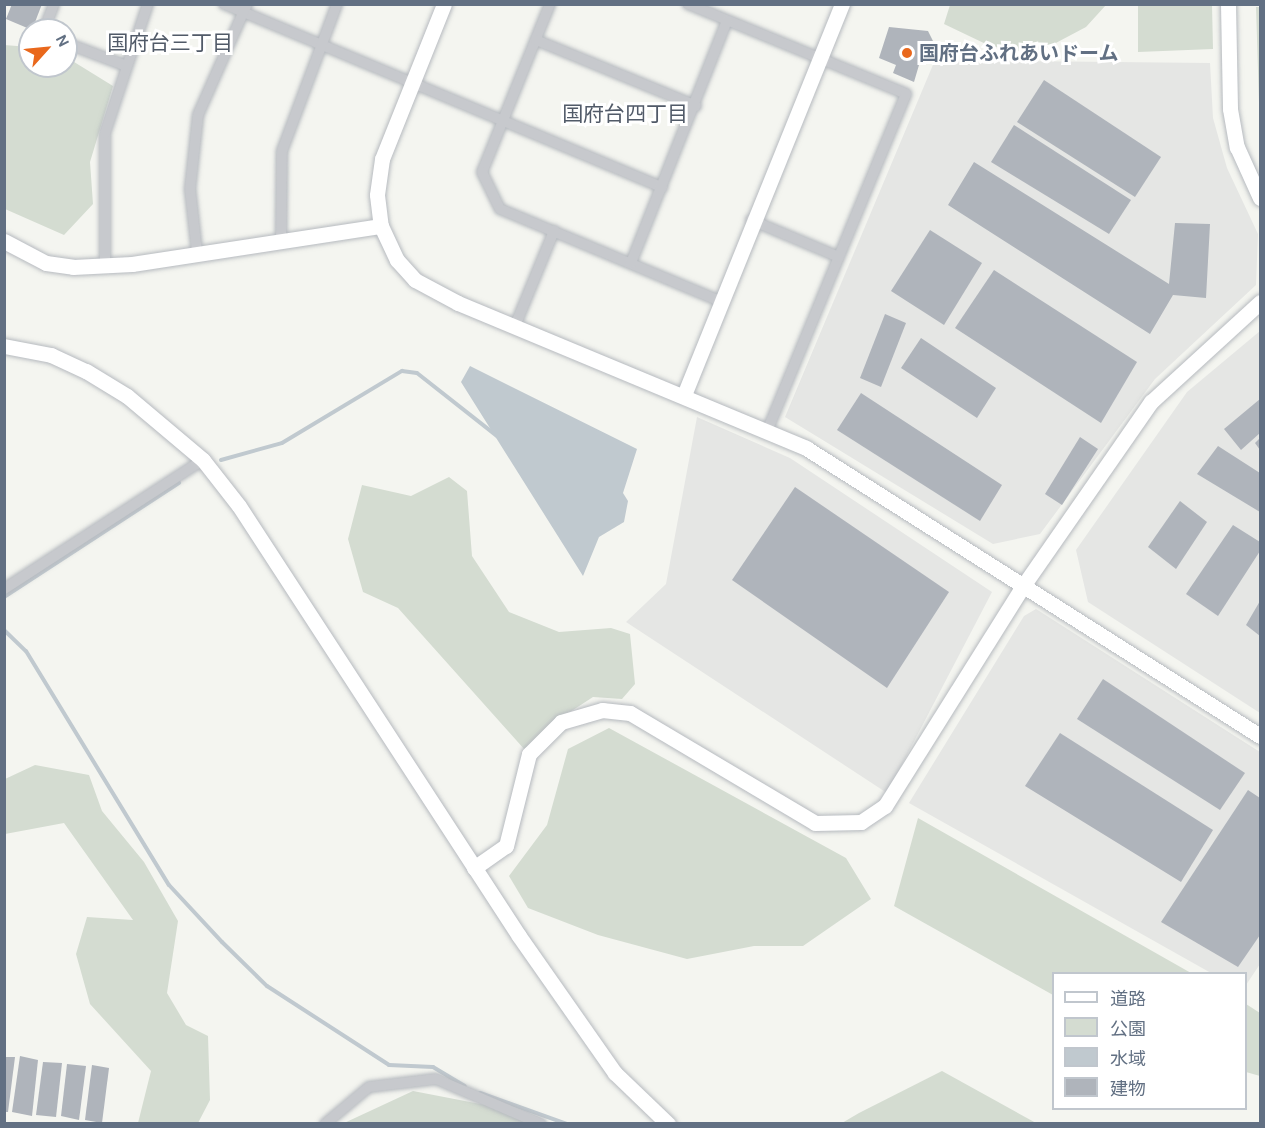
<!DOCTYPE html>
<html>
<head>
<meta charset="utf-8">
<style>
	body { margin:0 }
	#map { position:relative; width:1265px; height:1128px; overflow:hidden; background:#f4f5f0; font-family:Karla,"Noto Sans JP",sans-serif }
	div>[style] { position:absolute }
	.built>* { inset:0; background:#e5e6e4 }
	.green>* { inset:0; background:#d4dcd1 }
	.water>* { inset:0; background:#c0c9cf }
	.stream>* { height:4px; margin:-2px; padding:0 2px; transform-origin:2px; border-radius:2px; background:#c0c9cf }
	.building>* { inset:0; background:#afb4bb }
	.roads { filter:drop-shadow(0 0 2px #b6babf) drop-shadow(0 0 2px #b6babf) }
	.street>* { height:10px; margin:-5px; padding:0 5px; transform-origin:5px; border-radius:5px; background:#c7c9cd }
	.secondary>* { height:15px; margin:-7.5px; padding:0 7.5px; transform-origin:7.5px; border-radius:7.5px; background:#fff }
	.dots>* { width:16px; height:16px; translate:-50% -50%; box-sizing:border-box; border:3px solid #fff; border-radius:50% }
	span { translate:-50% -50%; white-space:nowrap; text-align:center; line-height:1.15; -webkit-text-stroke:6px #fff; paint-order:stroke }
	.poi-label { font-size:20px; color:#627083; font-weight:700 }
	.left { translate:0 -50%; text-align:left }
	.neighbourhood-label { font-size:21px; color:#515a68 }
	.frame { position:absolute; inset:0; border:6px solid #627083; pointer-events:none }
	.legend { position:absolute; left:1052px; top:972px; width:195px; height:138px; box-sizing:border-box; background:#fff; border:2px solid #c0c6cd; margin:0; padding:8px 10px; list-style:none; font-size:18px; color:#627083 }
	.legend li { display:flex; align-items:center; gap:12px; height:30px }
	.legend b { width:30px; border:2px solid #c0c6cd }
	.north { position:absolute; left:18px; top:18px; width:60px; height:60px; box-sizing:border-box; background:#fff; border:2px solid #c0c6cd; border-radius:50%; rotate:63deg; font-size:16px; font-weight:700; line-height:24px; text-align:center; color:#627083 }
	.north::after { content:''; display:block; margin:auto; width:21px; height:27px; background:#e9681c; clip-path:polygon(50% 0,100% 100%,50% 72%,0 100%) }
</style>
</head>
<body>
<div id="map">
	<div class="built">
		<i style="clip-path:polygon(935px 60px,1210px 63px,1213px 118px,1227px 168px,1258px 234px,1256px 285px,1155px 379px,1040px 534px,993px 544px,785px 417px)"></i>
		<i style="clip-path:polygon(1260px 331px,1260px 713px,1088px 602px,1076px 550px,1187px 392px)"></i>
		<i style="clip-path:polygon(697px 417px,790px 458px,992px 592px,887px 793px,626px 622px,666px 584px)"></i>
		<i style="clip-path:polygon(1036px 609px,1260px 752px,1260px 964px,1246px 985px,1246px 974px,1211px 973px,909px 803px,1024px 616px)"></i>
	</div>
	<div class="green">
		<i style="clip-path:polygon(950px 5px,950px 4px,1106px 5px,1086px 27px,1035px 54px,990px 46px,944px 24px)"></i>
		<i style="clip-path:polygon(1138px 5px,1212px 5px,1213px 49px,1138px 52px)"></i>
		<i style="clip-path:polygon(1256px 7px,1260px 7px,1260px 103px,1259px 102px)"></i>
		<i style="clip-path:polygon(4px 45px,30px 47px,30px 66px,66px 66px,66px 57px,113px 86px,90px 162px,93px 204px,64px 235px,5px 209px)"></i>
		<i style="clip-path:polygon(449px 477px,467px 491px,472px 556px,509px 612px,559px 632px,611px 628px,630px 634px,635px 684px,622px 699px,593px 697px,550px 725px,525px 750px,398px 608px,363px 592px,348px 539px,362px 485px,411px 496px)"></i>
		<i style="clip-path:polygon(609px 728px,846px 858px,871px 899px,803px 946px,754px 946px,687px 959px,598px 935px,528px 908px,509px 876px,547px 825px,568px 749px)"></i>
		<i style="clip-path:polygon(35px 765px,89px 775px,102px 811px,144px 862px,178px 921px,167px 993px,186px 1025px,208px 1036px,210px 1100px,198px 1123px,138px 1123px,151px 1071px,90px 1004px,76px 954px,87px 917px,133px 920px,64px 823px,5px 834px,5px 779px)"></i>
		<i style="clip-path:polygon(918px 818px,1191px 973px,1054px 974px,1053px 995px,894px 906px)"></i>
		<i style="clip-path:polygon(1246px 1004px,1260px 1013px,1260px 1076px,1246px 1072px)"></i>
		<i style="clip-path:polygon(942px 1071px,1036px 1123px,842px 1123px,859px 1113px)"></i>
		<i style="clip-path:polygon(413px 1091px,501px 1108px,529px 1124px,342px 1124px)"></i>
	</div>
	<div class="water">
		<i style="clip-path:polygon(470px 366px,637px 449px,623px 493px,628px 501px,624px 522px,599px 537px,583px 576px,461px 382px)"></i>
	</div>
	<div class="stream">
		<i style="left:221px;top:460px;width:63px;rotate:-15.6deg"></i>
		<i style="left:282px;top:443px;width:140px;rotate:-31deg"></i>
		<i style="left:402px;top:371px;width:15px;rotate:8deg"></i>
		<i style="left:417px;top:373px;width:102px;rotate:38.2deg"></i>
		<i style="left:4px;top:597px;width:209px;rotate:-33.1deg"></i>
		<i style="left:4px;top:630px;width:30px;rotate:44deg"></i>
		<i style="left:26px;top:651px;width:274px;rotate:58.6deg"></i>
		<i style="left:169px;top:885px;width:78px;rotate:47.1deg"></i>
		<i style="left:222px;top:942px;width:63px;rotate:44.4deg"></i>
		<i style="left:267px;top:986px;width:145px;rotate:32.9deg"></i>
		<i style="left:389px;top:1065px;width:44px;rotate:2.6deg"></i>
		<i style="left:433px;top:1067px;width:37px;rotate:31deg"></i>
		<i style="left:480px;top:1093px;width:92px;rotate:19.6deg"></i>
	</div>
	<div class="building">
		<i style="clip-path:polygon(12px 4px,42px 4px,32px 30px,6px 19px)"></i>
		<i style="clip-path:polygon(889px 27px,928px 31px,936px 47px,931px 59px,919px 65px,914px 82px,893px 73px,896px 65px,879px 58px)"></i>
		<i style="clip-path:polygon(1044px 80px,1161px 157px,1135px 197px,1017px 122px)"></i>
		<i style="clip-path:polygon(1014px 125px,1131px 200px,1109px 234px,991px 162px)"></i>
		<i style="clip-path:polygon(974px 162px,1169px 284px,1175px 223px,1210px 224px,1206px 298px,1173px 295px,1150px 334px,948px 205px)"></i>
		<i style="clip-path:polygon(930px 230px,982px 263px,944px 325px,891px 291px)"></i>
		<i style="clip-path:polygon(994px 270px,1137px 362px,1101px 423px,955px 328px)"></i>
		<i style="clip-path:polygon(885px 314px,906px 323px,881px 387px,860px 378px)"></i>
		<i style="clip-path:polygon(921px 338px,996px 388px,977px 418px,901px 368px)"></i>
		<i style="clip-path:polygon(861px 393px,1002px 485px,980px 521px,837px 430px)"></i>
		<i style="clip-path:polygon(1260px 399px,1260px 433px,1241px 450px,1224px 429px)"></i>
		<i style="clip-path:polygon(1080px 437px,1098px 449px,1062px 505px,1045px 494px)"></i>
		<i style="clip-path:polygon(1260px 438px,1260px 450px,1255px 443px)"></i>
		<i style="clip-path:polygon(1218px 446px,1260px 473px,1260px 512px,1197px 474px)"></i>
		<i style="clip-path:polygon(795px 487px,949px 592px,887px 688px,732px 580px)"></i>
		<i style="clip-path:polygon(1180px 501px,1207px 522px,1176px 569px,1148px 547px)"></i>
		<i style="clip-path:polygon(1233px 525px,1260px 542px,1260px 551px,1218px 616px,1186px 594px)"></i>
		<i style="clip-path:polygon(1260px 601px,1260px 636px,1246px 625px)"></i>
		<i style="clip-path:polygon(1103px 679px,1245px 773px,1220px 810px,1077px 719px)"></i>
		<i style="clip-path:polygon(1060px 733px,1213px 830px,1181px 882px,1025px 786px)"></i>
		<i style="clip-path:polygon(1248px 790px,1260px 798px,1260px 935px,1238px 967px,1161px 922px)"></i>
		<i style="clip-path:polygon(20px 1056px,38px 1060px,32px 1116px,12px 1112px)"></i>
		<i style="clip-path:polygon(4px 1057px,15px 1057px,8px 1112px,4px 1112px)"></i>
		<i style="clip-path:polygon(43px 1062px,62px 1063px,56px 1117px,36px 1115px)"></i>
		<i style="clip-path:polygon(67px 1064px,86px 1066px,79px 1120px,61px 1116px)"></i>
		<i style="clip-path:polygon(92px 1065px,109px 1068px,102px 1123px,85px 1120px)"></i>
	</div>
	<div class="roads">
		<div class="street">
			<i style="left:224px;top:4px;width:475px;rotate:22.7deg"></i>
			<i style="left:550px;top:4px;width:181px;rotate:112deg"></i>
			<i style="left:482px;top:172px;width:41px;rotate:64.1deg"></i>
			<i style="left:500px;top:209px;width:236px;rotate:22.7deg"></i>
			<i style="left:688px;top:4px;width:236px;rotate:22.4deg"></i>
			<i style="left:906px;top:94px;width:362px;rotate:112.4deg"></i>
			<i style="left:44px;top:30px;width:28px;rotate:-69deg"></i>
			<i style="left:536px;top:40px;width:173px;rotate:22.4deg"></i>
			<i style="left:66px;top:43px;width:62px;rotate:20.8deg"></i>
			<i style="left:751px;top:220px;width:95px;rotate:22.8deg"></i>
			<i style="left:281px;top:240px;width:89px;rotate:-89.4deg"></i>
			<i style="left:282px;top:151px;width:157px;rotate:-69.5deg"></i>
			<i style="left:197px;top:252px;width:63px;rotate:-96.3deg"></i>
			<i style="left:190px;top:189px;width:74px;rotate:-83.8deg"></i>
			<i style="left:198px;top:115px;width:121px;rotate:-66.2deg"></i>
			<i style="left:631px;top:263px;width:260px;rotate:-68.4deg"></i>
			<i style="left:105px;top:266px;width:133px;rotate:-90deg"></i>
			<i style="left:105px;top:133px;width:136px;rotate:-71.6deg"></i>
			<i style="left:515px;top:326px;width:103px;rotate:-67.7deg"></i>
			<i style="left:4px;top:589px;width:237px;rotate:-33deg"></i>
			<i style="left:325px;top:1124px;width:57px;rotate:-40.1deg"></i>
			<i style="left:369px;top:1087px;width:67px;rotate:-6.8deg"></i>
			<i style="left:436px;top:1079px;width:114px;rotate:23.2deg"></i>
		</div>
		<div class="secondary">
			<i style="left:444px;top:4px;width:167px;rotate:111.8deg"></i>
			<i style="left:382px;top:159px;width:36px;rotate:98deg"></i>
			<i style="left:377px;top:195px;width:31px;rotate:83deg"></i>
			<i style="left:381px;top:226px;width:38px;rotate:65deg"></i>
			<i style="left:397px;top:260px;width:27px;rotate:48deg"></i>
			<i style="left:415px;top:280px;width:49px;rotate:28.1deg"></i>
			<i style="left:458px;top:303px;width:377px;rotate:22.6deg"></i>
			<i style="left:806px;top:448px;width:538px;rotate:32.39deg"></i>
			<i style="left:1228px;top:4px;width:105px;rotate:88.9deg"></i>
			<i style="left:1230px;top:109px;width:39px;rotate:80deg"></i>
			<i style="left:1237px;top:147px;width:56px;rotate:65.7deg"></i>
			<i style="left:4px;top:241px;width:47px;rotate:27.6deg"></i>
			<i style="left:46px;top:263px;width:27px;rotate:8deg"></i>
			<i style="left:73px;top:267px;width:59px;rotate:-2.9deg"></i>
			<i style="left:132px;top:264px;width:252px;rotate:-8.7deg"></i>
			<i style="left:4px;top:346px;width:48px;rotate:10.8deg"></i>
			<i style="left:51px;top:355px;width:38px;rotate:25deg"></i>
			<i style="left:86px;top:371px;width:48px;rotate:31.4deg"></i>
			<i style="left:127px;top:396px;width:99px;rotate:40.1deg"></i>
			<i style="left:203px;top:460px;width:58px;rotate:52deg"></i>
			<i style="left:239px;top:506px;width:513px;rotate:56.93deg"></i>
			<i style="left:519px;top:936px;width:167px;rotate:55deg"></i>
			<i style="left:615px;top:1073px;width:74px;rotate:43.9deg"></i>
			<i style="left:684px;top:395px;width:422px;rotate:-68deg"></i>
			<i style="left:474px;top:868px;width:39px;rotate:-35deg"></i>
			<i style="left:506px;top:846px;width:95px;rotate:-76deg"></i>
			<i style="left:529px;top:754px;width:45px;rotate:-45deg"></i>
			<i style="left:561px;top:722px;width:43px;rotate:-16.3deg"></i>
			<i style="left:602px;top:710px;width:28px;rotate:6deg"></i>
			<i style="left:630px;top:713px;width:215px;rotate:30.7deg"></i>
			<i style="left:815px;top:823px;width:46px;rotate:-1.2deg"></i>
			<i style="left:861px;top:822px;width:29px;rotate:-34deg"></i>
			<i style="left:885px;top:806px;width:263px;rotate:-57.9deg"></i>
			<i style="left:1025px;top:583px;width:221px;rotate:-55.2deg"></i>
			<i style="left:1151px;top:402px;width:148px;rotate:-42.5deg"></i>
		</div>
	</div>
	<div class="dots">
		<i style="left:907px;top:53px;background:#e9681c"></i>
	</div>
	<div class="poi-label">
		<span class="left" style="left:919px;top:53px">国府台ふれあいドーム</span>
	</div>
	<div class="neighbourhood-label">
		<span style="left:170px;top:43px">国府台三丁目</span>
		<span style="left:625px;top:114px">国府台四丁目</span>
	</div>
	<div class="frame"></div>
	<ul class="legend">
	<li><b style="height:8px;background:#fff"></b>道路</li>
	<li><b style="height:16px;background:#d4dcd1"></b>公園</li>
	<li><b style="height:16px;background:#c0c9cf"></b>水域</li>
	<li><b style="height:16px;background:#afb4bb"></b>建物</li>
	</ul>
	<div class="north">N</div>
</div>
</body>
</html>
